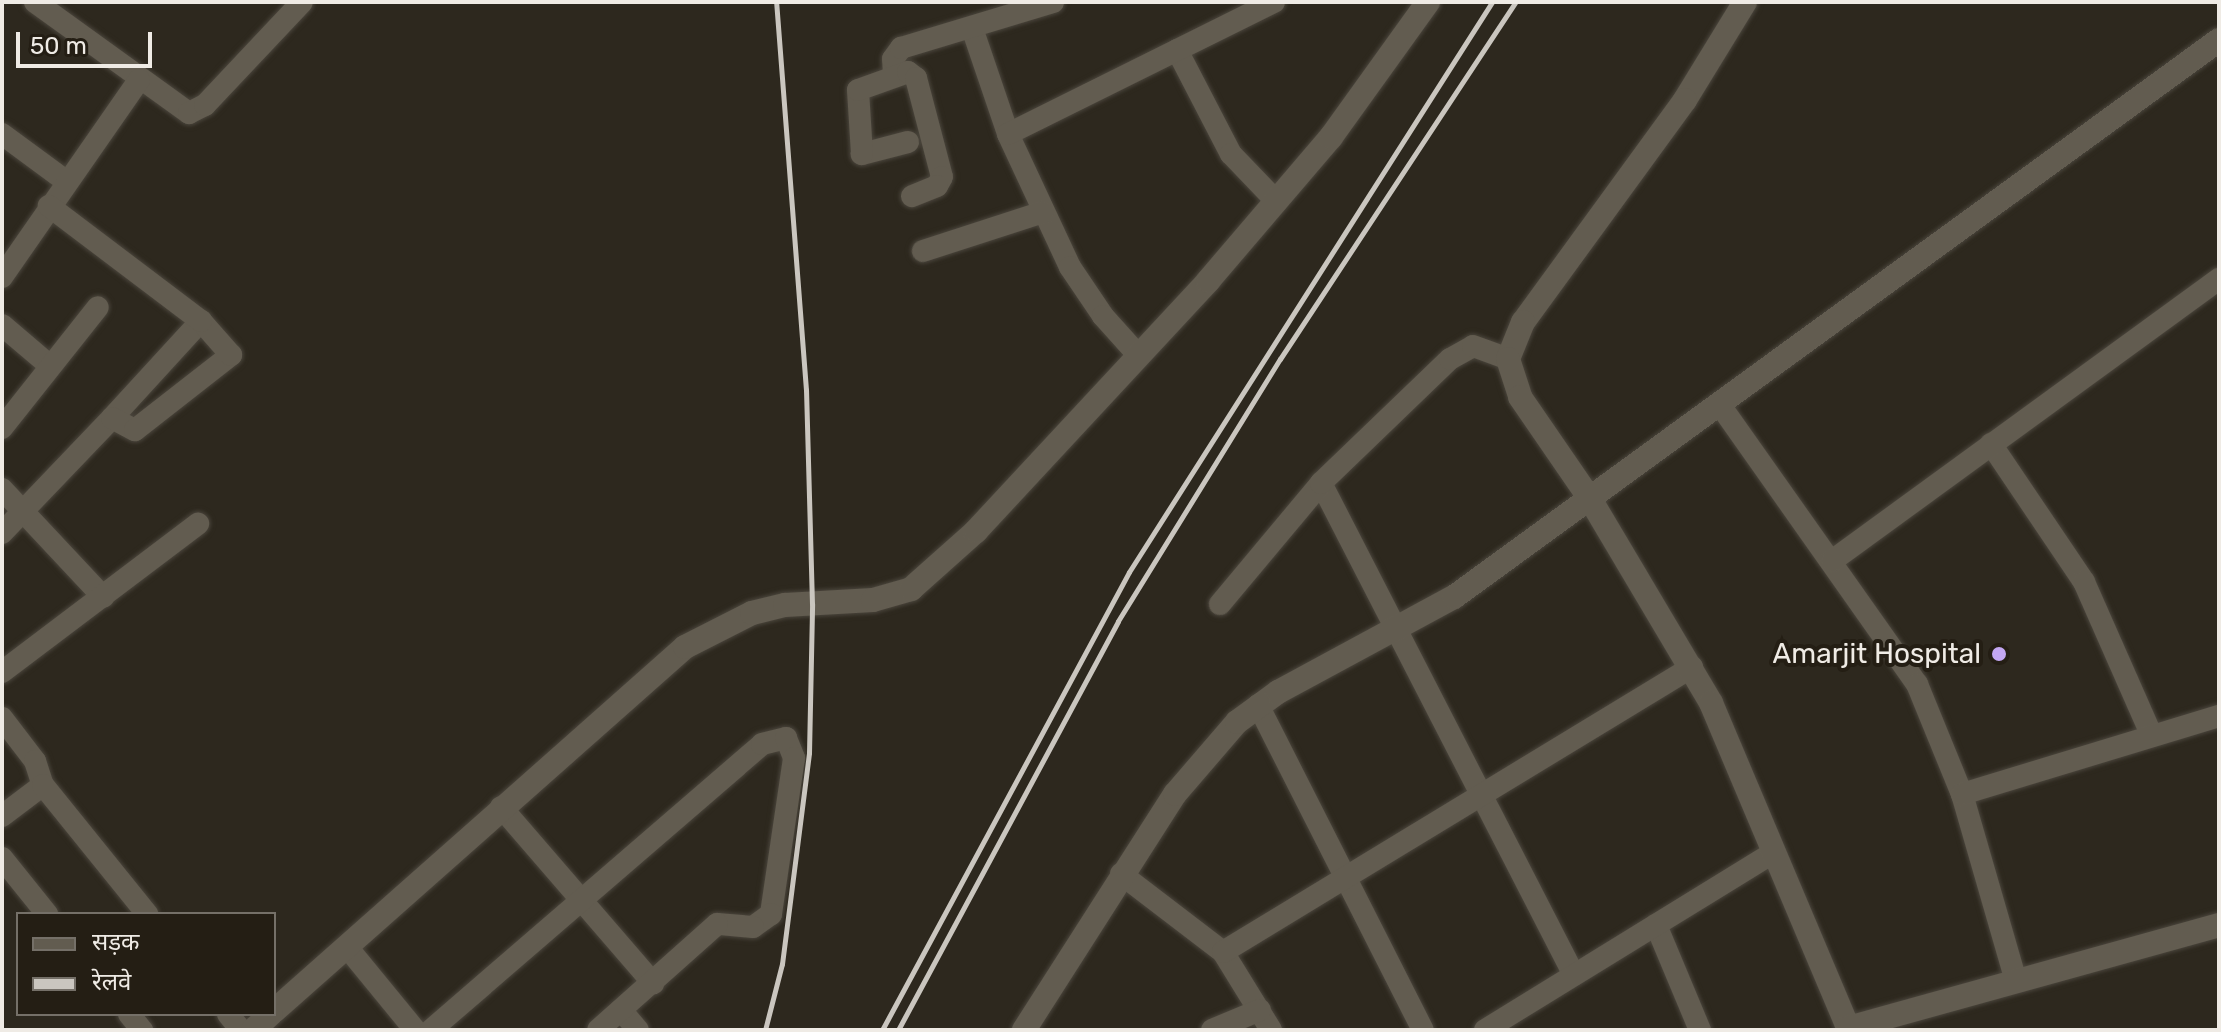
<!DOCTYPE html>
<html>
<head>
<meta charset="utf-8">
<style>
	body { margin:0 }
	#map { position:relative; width:2221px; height:1032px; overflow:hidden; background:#2d281e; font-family:Rubik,"Noto Sans Devanagari",sans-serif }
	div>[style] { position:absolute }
	.roads { filter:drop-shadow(0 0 2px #4a453c) drop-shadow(0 0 2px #4a453c) }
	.minor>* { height:22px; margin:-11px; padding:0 11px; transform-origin:11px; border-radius:11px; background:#625c50 }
	.tertiary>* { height:24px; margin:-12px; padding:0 12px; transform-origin:12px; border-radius:12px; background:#625c50 }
	.rail>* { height:5px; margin:-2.5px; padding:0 2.5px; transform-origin:2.5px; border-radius:2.5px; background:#cac6bf }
	.dots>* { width:22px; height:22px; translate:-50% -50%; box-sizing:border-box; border:4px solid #241e14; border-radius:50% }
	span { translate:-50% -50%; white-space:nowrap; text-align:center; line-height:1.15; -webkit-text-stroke:8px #241e14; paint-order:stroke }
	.poi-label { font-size:28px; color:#efebe5 }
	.right { translate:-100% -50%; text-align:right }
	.frame { position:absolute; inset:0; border:4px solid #efebe5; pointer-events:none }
	.legend { position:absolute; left:16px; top:912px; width:260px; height:104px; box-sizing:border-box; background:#241e14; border:2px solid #757068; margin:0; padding:10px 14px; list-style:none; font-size:24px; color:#efebe5 }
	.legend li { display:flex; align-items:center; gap:16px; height:40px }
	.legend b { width:40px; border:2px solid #757068 }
	.scale { position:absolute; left:16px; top:32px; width:136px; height:36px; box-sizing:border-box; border:4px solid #efebe5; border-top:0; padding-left:10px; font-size:24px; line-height:28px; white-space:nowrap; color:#efebe5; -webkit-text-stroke:6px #241e14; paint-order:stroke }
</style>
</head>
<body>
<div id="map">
	<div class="roads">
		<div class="minor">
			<i style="left:35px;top:2px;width:190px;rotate:35.8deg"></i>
			<i style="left:189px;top:113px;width:18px;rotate:-27deg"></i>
			<i style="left:205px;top:105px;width:141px;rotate:-46.7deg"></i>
			<i style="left:972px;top:28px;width:112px;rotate:71.2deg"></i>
			<i style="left:1008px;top:134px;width:147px;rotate:65deg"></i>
			<i style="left:1070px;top:267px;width:59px;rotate:56deg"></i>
			<i style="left:1103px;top:316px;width:52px;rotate:48.1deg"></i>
			<i style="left:1177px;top:50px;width:117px;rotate:62.6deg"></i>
			<i style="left:1231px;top:154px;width:66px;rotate:46.2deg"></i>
			<i style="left:894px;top:76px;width:17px;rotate:-93deg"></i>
			<i style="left:893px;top:59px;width:14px;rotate:-54deg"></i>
			<i style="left:901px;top:48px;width:159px;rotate:-16.8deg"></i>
			<i style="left:2px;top:134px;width:79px;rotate:36.3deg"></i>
			<i style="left:1008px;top:134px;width:297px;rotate:-26.4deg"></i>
			<i style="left:908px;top:142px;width:48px;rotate:165.4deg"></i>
			<i style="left:862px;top:154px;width:64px;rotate:-93.6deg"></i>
			<i style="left:858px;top:90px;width:53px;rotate:-19.8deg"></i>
			<i style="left:908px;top:72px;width:10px;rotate:37deg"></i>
			<i style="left:916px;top:78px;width:102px;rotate:75.3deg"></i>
			<i style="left:942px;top:177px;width:10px;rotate:119deg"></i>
			<i style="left:937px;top:186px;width:27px;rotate:158deg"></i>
			<i style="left:923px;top:251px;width:126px;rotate:-18deg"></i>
			<i style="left:2px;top:277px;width:240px;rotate:-55.2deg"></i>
			<i style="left:2px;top:325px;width:62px;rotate:40.4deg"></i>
			<i style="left:1720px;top:405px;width:342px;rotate:54.8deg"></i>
			<i style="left:1917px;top:684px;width:119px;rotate:67.8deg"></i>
			<i style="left:1962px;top:794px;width:195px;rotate:73.9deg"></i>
			<i style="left:112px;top:418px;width:132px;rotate:-47.5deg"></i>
			<i style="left:2px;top:428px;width:154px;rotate:-51.6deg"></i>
			<i style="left:1991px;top:444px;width:166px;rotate:56deg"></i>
			<i style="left:2084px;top:582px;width:166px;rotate:66.2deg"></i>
			<i style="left:1321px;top:483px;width:553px;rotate:62.79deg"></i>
			<i style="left:2px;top:489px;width:148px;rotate:46.9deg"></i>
			<i style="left:2px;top:533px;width:159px;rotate:-46.3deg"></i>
			<i style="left:112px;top:418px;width:26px;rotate:28deg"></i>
			<i style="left:135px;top:430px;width:122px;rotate:-38deg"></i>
			<i style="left:231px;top:355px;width:45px;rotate:-131.4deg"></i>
			<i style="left:201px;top:321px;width:191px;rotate:-142.9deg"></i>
			<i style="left:1832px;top:561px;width:479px;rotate:-36.1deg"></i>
			<i style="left:1220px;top:604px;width:158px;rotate:-50.1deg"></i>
			<i style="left:1321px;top:483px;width:179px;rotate:-43.9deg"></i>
			<i style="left:1450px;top:359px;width:26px;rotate:-29deg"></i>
			<i style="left:1473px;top:346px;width:37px;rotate:20deg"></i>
			<i style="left:2px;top:672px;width:246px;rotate:-37.1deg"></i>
			<i style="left:1258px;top:705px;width:364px;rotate:63.1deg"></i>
			<i style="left:2px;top:718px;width:54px;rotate:52.5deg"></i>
			<i style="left:35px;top:761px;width:25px;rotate:72deg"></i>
			<i style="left:1962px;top:794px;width:269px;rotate:-16.9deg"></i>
			<i style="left:501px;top:807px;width:233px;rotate:49.2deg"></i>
			<i style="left:2px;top:816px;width:51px;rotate:-37.1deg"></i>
			<i style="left:43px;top:785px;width:166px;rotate:51.1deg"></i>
			<i style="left:2px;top:858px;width:72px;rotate:51.2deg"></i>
			<i style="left:1121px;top:874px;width:128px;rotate:37.4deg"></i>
			<i style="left:1223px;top:952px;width:92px;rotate:58.4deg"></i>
			<i style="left:1656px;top:925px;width:114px;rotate:67.3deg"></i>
			<i style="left:347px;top:947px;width:107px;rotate:50.7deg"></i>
			<i style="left:1223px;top:952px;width:549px;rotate:-31.29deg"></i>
			<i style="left:621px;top:1010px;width:26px;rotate:50deg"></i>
			<i style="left:129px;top:1014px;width:21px;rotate:51deg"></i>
			<i style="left:228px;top:1014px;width:21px;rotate:51deg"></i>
			<i style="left:431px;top:1030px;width:437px;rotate:-40.8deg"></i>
			<i style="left:762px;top:744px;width:25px;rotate:-14deg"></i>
			<i style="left:786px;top:738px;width:22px;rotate:68deg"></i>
			<i style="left:794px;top:758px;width:158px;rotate:98.4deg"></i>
			<i style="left:771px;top:914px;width:22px;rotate:144deg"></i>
			<i style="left:753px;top:927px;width:36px;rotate:-175deg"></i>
			<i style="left:717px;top:924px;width:159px;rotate:138.3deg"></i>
			<i style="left:1212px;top:1030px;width:52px;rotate:-22.6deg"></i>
			<i style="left:1485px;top:1030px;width:338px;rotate:-31.6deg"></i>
		</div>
		<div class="tertiary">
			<i style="left:1745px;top:2px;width:115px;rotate:121.5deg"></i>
			<i style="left:1685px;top:100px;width:275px;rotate:126.1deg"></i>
			<i style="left:1523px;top:322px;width:40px;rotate:112deg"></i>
			<i style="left:1508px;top:359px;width:40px;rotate:72deg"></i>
			<i style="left:1520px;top:397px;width:124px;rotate:55.5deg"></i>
			<i style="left:1590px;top:499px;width:237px;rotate:59.3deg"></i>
			<i style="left:1711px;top:703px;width:355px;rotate:67.1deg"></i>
			<i style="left:274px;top:1011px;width:549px;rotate:-41.53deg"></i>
			<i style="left:685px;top:647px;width:75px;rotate:-26.9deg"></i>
			<i style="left:752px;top:613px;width:34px;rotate:-14deg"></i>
			<i style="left:785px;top:605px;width:88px;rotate:-3.3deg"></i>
			<i style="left:873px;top:600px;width:40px;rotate:-16deg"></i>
			<i style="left:911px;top:589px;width:87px;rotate:-41.7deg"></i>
			<i style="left:976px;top:531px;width:341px;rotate:-47.1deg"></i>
			<i style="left:1208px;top:281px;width:189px;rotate:-49.5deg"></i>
			<i style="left:1331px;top:137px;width:166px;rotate:-54.3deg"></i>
			<i style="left:1848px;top:1028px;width:385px;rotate:-15.5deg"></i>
			<i style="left:253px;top:1030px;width:24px;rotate:-42deg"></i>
			<i style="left:1024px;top:1030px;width:280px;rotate:-57.4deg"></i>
			<i style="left:1175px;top:794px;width:95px;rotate:-49.3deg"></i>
			<i style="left:1237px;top:722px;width:51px;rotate:-36.2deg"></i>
			<i style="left:1278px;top:692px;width:200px;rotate:-28.4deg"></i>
			<i style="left:1454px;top:597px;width:946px;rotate:-36.06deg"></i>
		</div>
	</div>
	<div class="rail">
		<i style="left:765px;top:1030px;width:68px;rotate:-75.6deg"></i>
		<i style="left:782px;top:964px;width:213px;rotate:-82.7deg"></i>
		<i style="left:809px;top:753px;width:149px;rotate:-88.8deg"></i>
		<i style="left:812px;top:604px;width:214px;rotate:-91.6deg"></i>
		<i style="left:806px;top:390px;width:389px;rotate:-94.4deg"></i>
		<i style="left:882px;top:1030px;width:520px;rotate:-61.66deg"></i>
		<i style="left:1129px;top:572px;width:676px;rotate:-57.51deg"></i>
		<i style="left:898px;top:1030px;width:464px;rotate:-61.7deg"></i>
		<i style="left:1118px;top:621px;width:308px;rotate:-58.3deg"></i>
		<i style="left:1280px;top:359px;width:427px;rotate:-56.6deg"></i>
	</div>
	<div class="dots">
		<i style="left:1999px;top:654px;background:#c3a7f2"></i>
	</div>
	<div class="poi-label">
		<span class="right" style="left:1981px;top:654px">Amarjit Hospital</span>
	</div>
	<div class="frame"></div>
	<ul class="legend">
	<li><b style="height:10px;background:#625c50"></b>सड़क</li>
	<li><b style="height:10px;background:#cac6bf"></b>रेलवे</li>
	</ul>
	<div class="scale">50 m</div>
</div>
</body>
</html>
